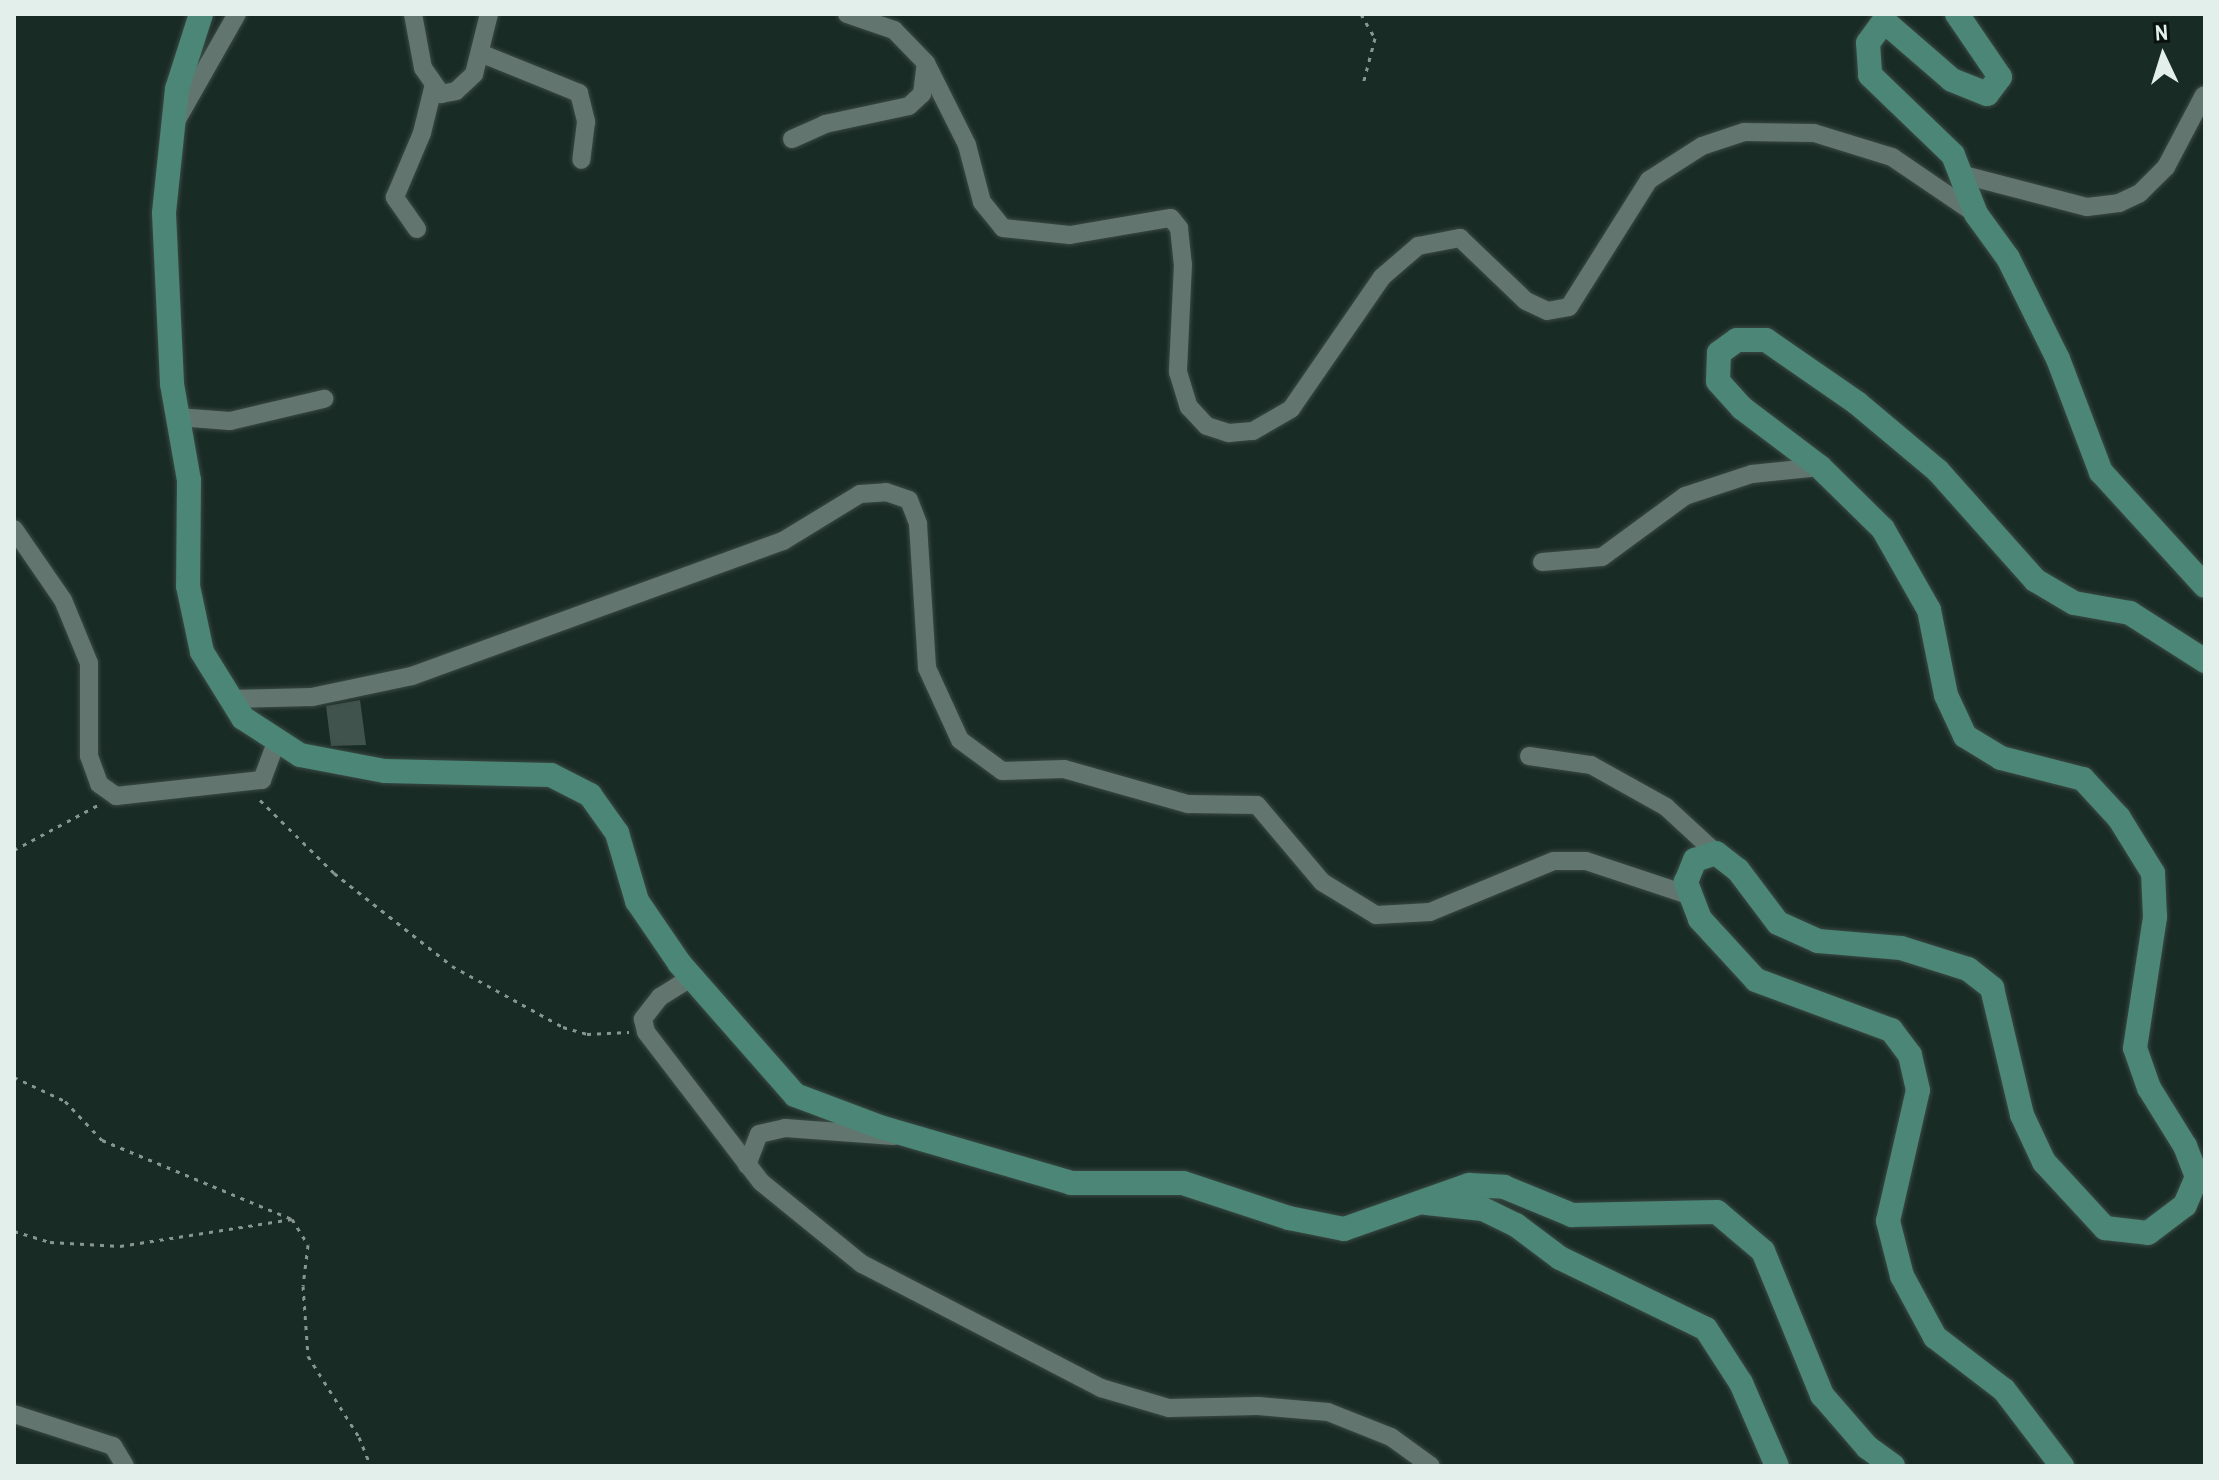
<!DOCTYPE html>
<html>
<head>
<meta charset="utf-8">
<style>
	body { margin:0 }
	#map { position:relative; width:2219px; height:1480px; overflow:hidden; background:#192b25; font-family:"Archivo Narrow",sans-serif }
	div>[style] { position:absolute }
	.building>* { inset:0; background:#40534c }
	.path>* { height:3px; margin-top:-1.5px; transform-origin:0; background:repeating-linear-gradient(90deg,#879690 0 4px,transparent 0 10px) }
	.roads { filter:drop-shadow(0 0 2px #3a4943) drop-shadow(0 0 2px #3a4943) }
	.street>* { height:18px; margin:-9px; padding:0 9px; transform-origin:9px; border-radius:9px; background:#62766f }
	.secondary>* { height:24px; margin:-12px; padding:0 12px; transform-origin:12px; border-radius:12px; background:#4b8676 }
	span { translate:-50% -50%; white-space:nowrap; text-align:center; line-height:1.15; -webkit-text-stroke:7px #0a120f; paint-order:stroke }
	.frame { position:absolute; inset:0; border:16px solid #e3efea; pointer-events:none }
	.north { position:absolute; left:2123px; top:16px; width:80px; height:80px; -webkit-text-stroke:6px #0a120f; paint-order:stroke; rotate:356deg; font-size:22px; font-weight:700; line-height:32px; text-align:center; color:#e3efea }
	.north::after { content:''; display:block; margin:auto; width:28px; height:36px; background:#e3efea; clip-path:polygon(50% 0,100% 100%,50% 72%,0 100%) }
</style>
</head>
<body>
<div id="map">
	<div class="building">
		<i style="clip-path:polygon(360px 700px,366px 745px,331px 746px,326px 706px)"></i>
	</div>
	<div class="path">
		<i style="left:1361px;top:14px;width:28px;rotate:60deg"></i>
		<i style="left:1375px;top:38px;width:48px;rotate:104.6deg"></i>
		<i style="left:260px;top:800px;width:104px;rotate:44.6deg"></i>
		<i style="left:334px;top:873px;width:150px;rotate:38.2deg"></i>
		<i style="left:452px;top:966px;width:127px;rotate:28.8deg"></i>
		<i style="left:563px;top:1027px;width:25px;rotate:16deg"></i>
		<i style="left:587px;top:1034px;width:42px;rotate:-2.7deg"></i>
		<i style="left:14px;top:850px;width:95px;rotate:-28.2deg"></i>
		<i style="left:14px;top:1077px;width:56px;rotate:25.2deg"></i>
		<i style="left:65px;top:1101px;width:54px;rotate:46.5deg"></i>
		<i style="left:102px;top:1140px;width:206px;rotate:22.6deg"></i>
		<i style="left:292px;top:1219px;width:31px;rotate:58deg"></i>
		<i style="left:308px;top:1245px;width:41px;rotate:97deg"></i>
		<i style="left:303px;top:1286px;width:70px;rotate:85.9deg"></i>
		<i style="left:308px;top:1356px;width:96px;rotate:57.8deg"></i>
		<i style="left:359px;top:1437px;width:31px;rotate:68deg"></i>
		<i style="left:14px;top:1231px;width:38px;rotate:17deg"></i>
		<i style="left:50px;top:1242px;width:70px;rotate:3.3deg"></i>
		<i style="left:120px;top:1246px;width:174px;rotate:-8.9deg"></i>
	</div>
	<div class="roads">
		<div class="street">
			<i style="left:413px;top:14px;width:55px;rotate:79.5deg"></i>
			<i style="left:423px;top:68px;width:32px;rotate:55deg"></i>
			<i style="left:441px;top:94px;width:15px;rotate:-11deg"></i>
			<i style="left:456px;top:91px;width:25px;rotate:-43deg"></i>
			<i style="left:474px;top:74px;width:62px;rotate:-76deg"></i>
			<i style="left:847px;top:14px;width:50px;rotate:18.8deg"></i>
			<i style="left:894px;top:30px;width:46px;rotate:45.9deg"></i>
			<i style="left:926px;top:63px;width:92px;rotate:63.4deg"></i>
			<i style="left:967px;top:145px;width:59px;rotate:75.3deg"></i>
			<i style="left:982px;top:202px;width:33px;rotate:51deg"></i>
			<i style="left:1003px;top:228px;width:67px;rotate:6deg"></i>
			<i style="left:1070px;top:235px;width:102px;rotate:-9.6deg"></i>
			<i style="left:1171px;top:218px;width:13px;rotate:51deg"></i>
			<i style="left:1179px;top:228px;width:36px;rotate:84deg"></i>
			<i style="left:1183px;top:264px;width:108px;rotate:92.7deg"></i>
			<i style="left:1178px;top:372px;width:37px;rotate:73deg"></i>
			<i style="left:1189px;top:407px;width:26px;rotate:47deg"></i>
			<i style="left:1207px;top:426px;width:23px;rotate:18deg"></i>
			<i style="left:1229px;top:433px;width:24px;rotate:-5deg"></i>
			<i style="left:1253px;top:431px;width:44px;rotate:-30.1deg"></i>
			<i style="left:1291px;top:409px;width:160px;rotate:-55.4deg"></i>
			<i style="left:1382px;top:277px;width:48px;rotate:-40.7deg"></i>
			<i style="left:1418px;top:246px;width:43px;rotate:-10.8deg"></i>
			<i style="left:1460px;top:238px;width:91px;rotate:43.7deg"></i>
			<i style="left:1526px;top:301px;width:23px;rotate:25deg"></i>
			<i style="left:1547px;top:311px;width:22px;rotate:-10deg"></i>
			<i style="left:1569px;top:307px;width:150px;rotate:-57.8deg"></i>
			<i style="left:1649px;top:180px;width:63px;rotate:-32.7deg"></i>
			<i style="left:1702px;top:146px;width:44px;rotate:-18.4deg"></i>
			<i style="left:1744px;top:132px;width:70px;rotate:0.8deg"></i>
			<i style="left:1814px;top:133px;width:82px;rotate:17.1deg"></i>
			<i style="left:1892px;top:157px;width:102px;rotate:34.2deg"></i>
			<i style="left:480px;top:53px;width:107px;rotate:22deg"></i>
			<i style="left:579px;top:93px;width:30px;rotate:76deg"></i>
			<i style="left:586px;top:122px;width:38px;rotate:97deg"></i>
			<i style="left:175px;top:123px;width:125px;rotate:-60.4deg"></i>
			<i style="left:792px;top:139px;width:36px;rotate:-24deg"></i>
			<i style="left:825px;top:124px;width:86px;rotate:-12.1deg"></i>
			<i style="left:909px;top:106px;width:18px;rotate:-43deg"></i>
			<i style="left:922px;top:94px;width:31px;rotate:-83deg"></i>
			<i style="left:1960px;top:174px;width:131px;rotate:14.6deg"></i>
			<i style="left:2087px;top:207px;width:32px;rotate:-7deg"></i>
			<i style="left:2119px;top:203px;width:23px;rotate:-25deg"></i>
			<i style="left:2140px;top:193px;width:37px;rotate:-45deg"></i>
			<i style="left:2166px;top:167px;width:81px;rotate:-62.2deg"></i>
			<i style="left:417px;top:229px;width:39px;rotate:-125deg"></i>
			<i style="left:395px;top:197px;width:69px;rotate:-67.1deg"></i>
			<i style="left:422px;top:133px;width:50px;rotate:-76.2deg"></i>
			<i style="left:177px;top:417px;width:53px;rotate:4.3deg"></i>
			<i style="left:230px;top:421px;width:97px;rotate:-13.2deg"></i>
			<i style="left:14px;top:529px;width:86px;rotate:55.4deg"></i>
			<i style="left:63px;top:600px;width:68px;rotate:67.6deg"></i>
			<i style="left:89px;top:663px;width:93px;rotate:90deg"></i>
			<i style="left:89px;top:756px;width:30px;rotate:70deg"></i>
			<i style="left:99px;top:784px;width:21px;rotate:35deg"></i>
			<i style="left:116px;top:796px;width:147px;rotate:-6.3deg"></i>
			<i style="left:262px;top:780px;width:43px;rotate:-69.4deg"></i>
			<i style="left:1542px;top:562px;width:60px;rotate:-4.8deg"></i>
			<i style="left:1602px;top:557px;width:103px;rotate:-36.3deg"></i>
			<i style="left:1685px;top:496px;width:71px;rotate:-18.2deg"></i>
			<i style="left:1752px;top:474px;width:68px;rotate:-5.9deg"></i>
			<i style="left:231px;top:699px;width:81px;rotate:-1.4deg"></i>
			<i style="left:312px;top:697px;width:102px;rotate:-11.9deg"></i>
			<i style="left:412px;top:676px;width:395px;rotate:-20deg"></i>
			<i style="left:783px;top:541px;width:90px;rotate:-31.4deg"></i>
			<i style="left:860px;top:494px;width:26px;rotate:-4deg"></i>
			<i style="left:886px;top:492px;width:24px;rotate:19deg"></i>
			<i style="left:909px;top:500px;width:26px;rotate:69deg"></i>
			<i style="left:918px;top:524px;width:144px;rotate:86.4deg"></i>
			<i style="left:927px;top:668px;width:79px;rotate:65.4deg"></i>
			<i style="left:960px;top:740px;width:52px;rotate:36.4deg"></i>
			<i style="left:1002px;top:771px;width:62px;rotate:-1.8deg"></i>
			<i style="left:1064px;top:769px;width:129px;rotate:15.8deg"></i>
			<i style="left:1188px;top:804px;width:69px;rotate:0.8deg"></i>
			<i style="left:1257px;top:805px;width:101px;rotate:49.8deg"></i>
			<i style="left:1322px;top:882px;width:63px;rotate:31.4deg"></i>
			<i style="left:1376px;top:915px;width:54px;rotate:-3.2deg"></i>
			<i style="left:1430px;top:912px;width:134px;rotate:-22.4deg"></i>
			<i style="left:1554px;top:861px;width:32px"></i>
			<i style="left:1586px;top:861px;width:111px;rotate:18.4deg"></i>
			<i style="left:1529px;top:756px;width:63px;rotate:8.3deg"></i>
			<i style="left:1591px;top:765px;width:86px;rotate:29.2deg"></i>
			<i style="left:1666px;top:807px;width:68px;rotate:42.6deg"></i>
			<i style="left:692px;top:977px;width:38px;rotate:148deg"></i>
			<i style="left:660px;top:997px;width:28px;rotate:128deg"></i>
			<i style="left:643px;top:1019px;width:13px;rotate:77deg"></i>
			<i style="left:646px;top:1032px;width:189px;rotate:52.5deg"></i>
			<i style="left:761px;top:1182px;width:130px;rotate:39.1deg"></i>
			<i style="left:862px;top:1264px;width:269px;rotate:27.4deg"></i>
			<i style="left:1101px;top:1388px;width:71px;rotate:16.4deg"></i>
			<i style="left:1169px;top:1408px;width:89px;rotate:-1.3deg"></i>
			<i style="left:1258px;top:1406px;width:70px;rotate:4.9deg"></i>
			<i style="left:1328px;top:1412px;width:68px;rotate:21.6deg"></i>
			<i style="left:1391px;top:1437px;width:49px;rotate:35.9deg"></i>
			<i style="left:747px;top:1165px;width:33px;rotate:-69deg"></i>
			<i style="left:759px;top:1134px;width:27px;rotate:-13deg"></i>
			<i style="left:785px;top:1128px;width:109px;rotate:4.2deg"></i>
			<i style="left:14px;top:1414px;width:104px;rotate:17.9deg"></i>
			<i style="left:113px;top:1446px;width:23px;rotate:59deg"></i>
		</div>
		<div class="secondary">
			<i style="left:201px;top:14px;width:79px;rotate:107.7deg"></i>
			<i style="left:177px;top:89px;width:125px;rotate:96deg"></i>
			<i style="left:164px;top:213px;width:171px;rotate:87.3deg"></i>
			<i style="left:172px;top:384px;width:97px;rotate:80deg"></i>
			<i style="left:189px;top:480px;width:106px;rotate:90.5deg"></i>
			<i style="left:188px;top:586px;width:67px;rotate:78deg"></i>
			<i style="left:202px;top:652px;width:78px;rotate:58.2deg"></i>
			<i style="left:243px;top:718px;width:68px;rotate:33deg"></i>
			<i style="left:300px;top:755px;width:86px;rotate:10.7deg"></i>
			<i style="left:385px;top:771px;width:166px;rotate:1.4deg"></i>
			<i style="left:551px;top:775px;width:44px;rotate:27.1deg"></i>
			<i style="left:590px;top:795px;width:47px;rotate:54.6deg"></i>
			<i style="left:617px;top:833px;width:71px;rotate:73.6deg"></i>
			<i style="left:637px;top:901px;width:76px;rotate:55.7deg"></i>
			<i style="left:680px;top:964px;width:174px;rotate:48.7deg"></i>
			<i style="left:795px;top:1095px;width:91px;rotate:20.6deg"></i>
			<i style="left:880px;top:1127px;width:199px;rotate:16.3deg"></i>
			<i style="left:1071px;top:1183px;width:112px"></i>
			<i style="left:1183px;top:1183px;width:112px;rotate:18.3deg"></i>
			<i style="left:1289px;top:1218px;width:56px;rotate:11.3deg"></i>
			<i style="left:1344px;top:1229px;width:133px;rotate:-19.4deg"></i>
			<i style="left:1469px;top:1185px;width:35px;rotate:3deg"></i>
			<i style="left:1504px;top:1187px;width:74px;rotate:22.4deg"></i>
			<i style="left:1572px;top:1215px;width:145px;rotate:-1.2deg"></i>
			<i style="left:1717px;top:1212px;width:60px;rotate:40.3deg"></i>
			<i style="left:1763px;top:1251px;width:156px;rotate:67.7deg"></i>
			<i style="left:1822px;top:1395px;width:69px;rotate:49.1deg"></i>
			<i style="left:1867px;top:1447px;width:32px;rotate:36deg"></i>
			<i style="left:1957px;top:14px;width:76px;rotate:55.7deg"></i>
			<i style="left:2000px;top:77px;width:21px;rotate:127deg"></i>
			<i style="left:1987px;top:94px;width:38px;rotate:-158deg"></i>
			<i style="left:1952px;top:80px;width:90px;rotate:-139.1deg"></i>
			<i style="left:1884px;top:21px;width:27px;rotate:126deg"></i>
			<i style="left:1868px;top:43px;width:32px;rotate:86deg"></i>
			<i style="left:1870px;top:75px;width:115px;rotate:43.9deg"></i>
			<i style="left:1953px;top:155px;width:63px;rotate:68.7deg"></i>
			<i style="left:1976px;top:214px;width:54px;rotate:54deg"></i>
			<i style="left:2008px;top:258px;width:113px;rotate:63.7deg"></i>
			<i style="left:2058px;top:359px;width:121px;rotate:69.2deg"></i>
			<i style="left:2101px;top:472px;width:154px;rotate:47.6deg"></i>
			<i style="left:1426px;top:1203px;width:57px;rotate:6deg"></i>
			<i style="left:1483px;top:1209px;width:37px;rotate:26deg"></i>
			<i style="left:1516px;top:1225px;width:55px;rotate:36.9deg"></i>
			<i style="left:1560px;top:1258px;width:162px;rotate:25.9deg"></i>
			<i style="left:1706px;top:1329px;width:64px;rotate:57.1deg"></i>
			<i style="left:1741px;top:1383px;width:90px;rotate:66.6deg"></i>
			<i style="left:2062px;top:1466px;width:96px;rotate:-127.3deg"></i>
			<i style="left:2004px;top:1390px;width:87px;rotate:-142.5deg"></i>
			<i style="left:1935px;top:1337px;width:69px;rotate:-118.4deg"></i>
			<i style="left:1902px;top:1276px;width:57px;rotate:-104.3deg"></i>
			<i style="left:1888px;top:1221px;width:134px;rotate:-77.1deg"></i>
			<i style="left:1918px;top:1090px;width:36px;rotate:-103deg"></i>
			<i style="left:1910px;top:1055px;width:31px;rotate:-127deg"></i>
			<i style="left:1891px;top:1030px;width:144px;rotate:-159.7deg"></i>
			<i style="left:1756px;top:980px;width:83px;rotate:-132.6deg"></i>
			<i style="left:1700px;top:919px;width:40px;rotate:-111deg"></i>
			<i style="left:1686px;top:882px;width:24px;rotate:-68deg"></i>
			<i style="left:1695px;top:860px;width:22px;rotate:-18deg"></i>
			<i style="left:1716px;top:853px;width:28px;rotate:38deg"></i>
			<i style="left:1738px;top:870px;width:66px;rotate:53deg"></i>
			<i style="left:1778px;top:923px;width:44px;rotate:24.2deg"></i>
			<i style="left:1818px;top:941px;width:83px;rotate:4.8deg"></i>
			<i style="left:1901px;top:948px;width:70px;rotate:17.4deg"></i>
			<i style="left:1968px;top:969px;width:31px;rotate:38deg"></i>
			<i style="left:1992px;top:988px;width:130px;rotate:76.7deg"></i>
			<i style="left:2022px;top:1115px;width:52px;rotate:64.9deg"></i>
			<i style="left:2044px;top:1162px;width:90px;rotate:47.3deg"></i>
			<i style="left:2105px;top:1228px;width:43px;rotate:6.6deg"></i>
			<i style="left:2148px;top:1233px;width:46px;rotate:-37.1deg"></i>
			<i style="left:2185px;top:1205px;width:30px;rotate:-67deg"></i>
			<i style="left:2197px;top:1177px;width:33px;rotate:-111deg"></i>
			<i style="left:2185px;top:1146px;width:68px;rotate:-121.8deg"></i>
			<i style="left:2149px;top:1088px;width:42px;rotate:-109.3deg"></i>
			<i style="left:2135px;top:1048px;width:133px;rotate:-81.3deg"></i>
			<i style="left:2155px;top:917px;width:44px;rotate:-92.6deg"></i>
			<i style="left:2153px;top:873px;width:65px;rotate:-121.7deg"></i>
			<i style="left:2119px;top:818px;width:53px;rotate:-132.7deg"></i>
			<i style="left:2083px;top:779px;width:85px;rotate:-165.6deg"></i>
			<i style="left:2001px;top:758px;width:42px;rotate:-148.6deg"></i>
			<i style="left:1965px;top:736px;width:45px;rotate:-114.9deg"></i>
			<i style="left:1946px;top:695px;width:87px;rotate:-101.3deg"></i>
			<i style="left:1929px;top:610px;width:93px;rotate:-119.6deg"></i>
			<i style="left:1883px;top:529px;width:88px;rotate:-135.5deg"></i>
			<i style="left:1820px;top:467px;width:98px;rotate:-142.9deg"></i>
			<i style="left:1742px;top:408px;width:36px;rotate:-132deg"></i>
			<i style="left:1718px;top:381px;width:28px;rotate:-88deg"></i>
			<i style="left:1719px;top:353px;width:22px;rotate:-36deg"></i>
			<i style="left:1737px;top:340px;width:29px"></i>
			<i style="left:1766px;top:340px;width:111px;rotate:34.7deg"></i>
			<i style="left:1857px;top:403px;width:106px;rotate:40deg"></i>
			<i style="left:1938px;top:471px;width:146px;rotate:48.3deg"></i>
			<i style="left:2035px;top:580px;width:45px;rotate:30.5deg"></i>
			<i style="left:2074px;top:603px;width:57px;rotate:10.1deg"></i>
			<i style="left:2130px;top:613px;width:89px;rotate:32.6deg"></i>
		</div>
	</div>
	<div class="frame"></div>
	<div class="north">N</div>
</div>
</body>
</html>
